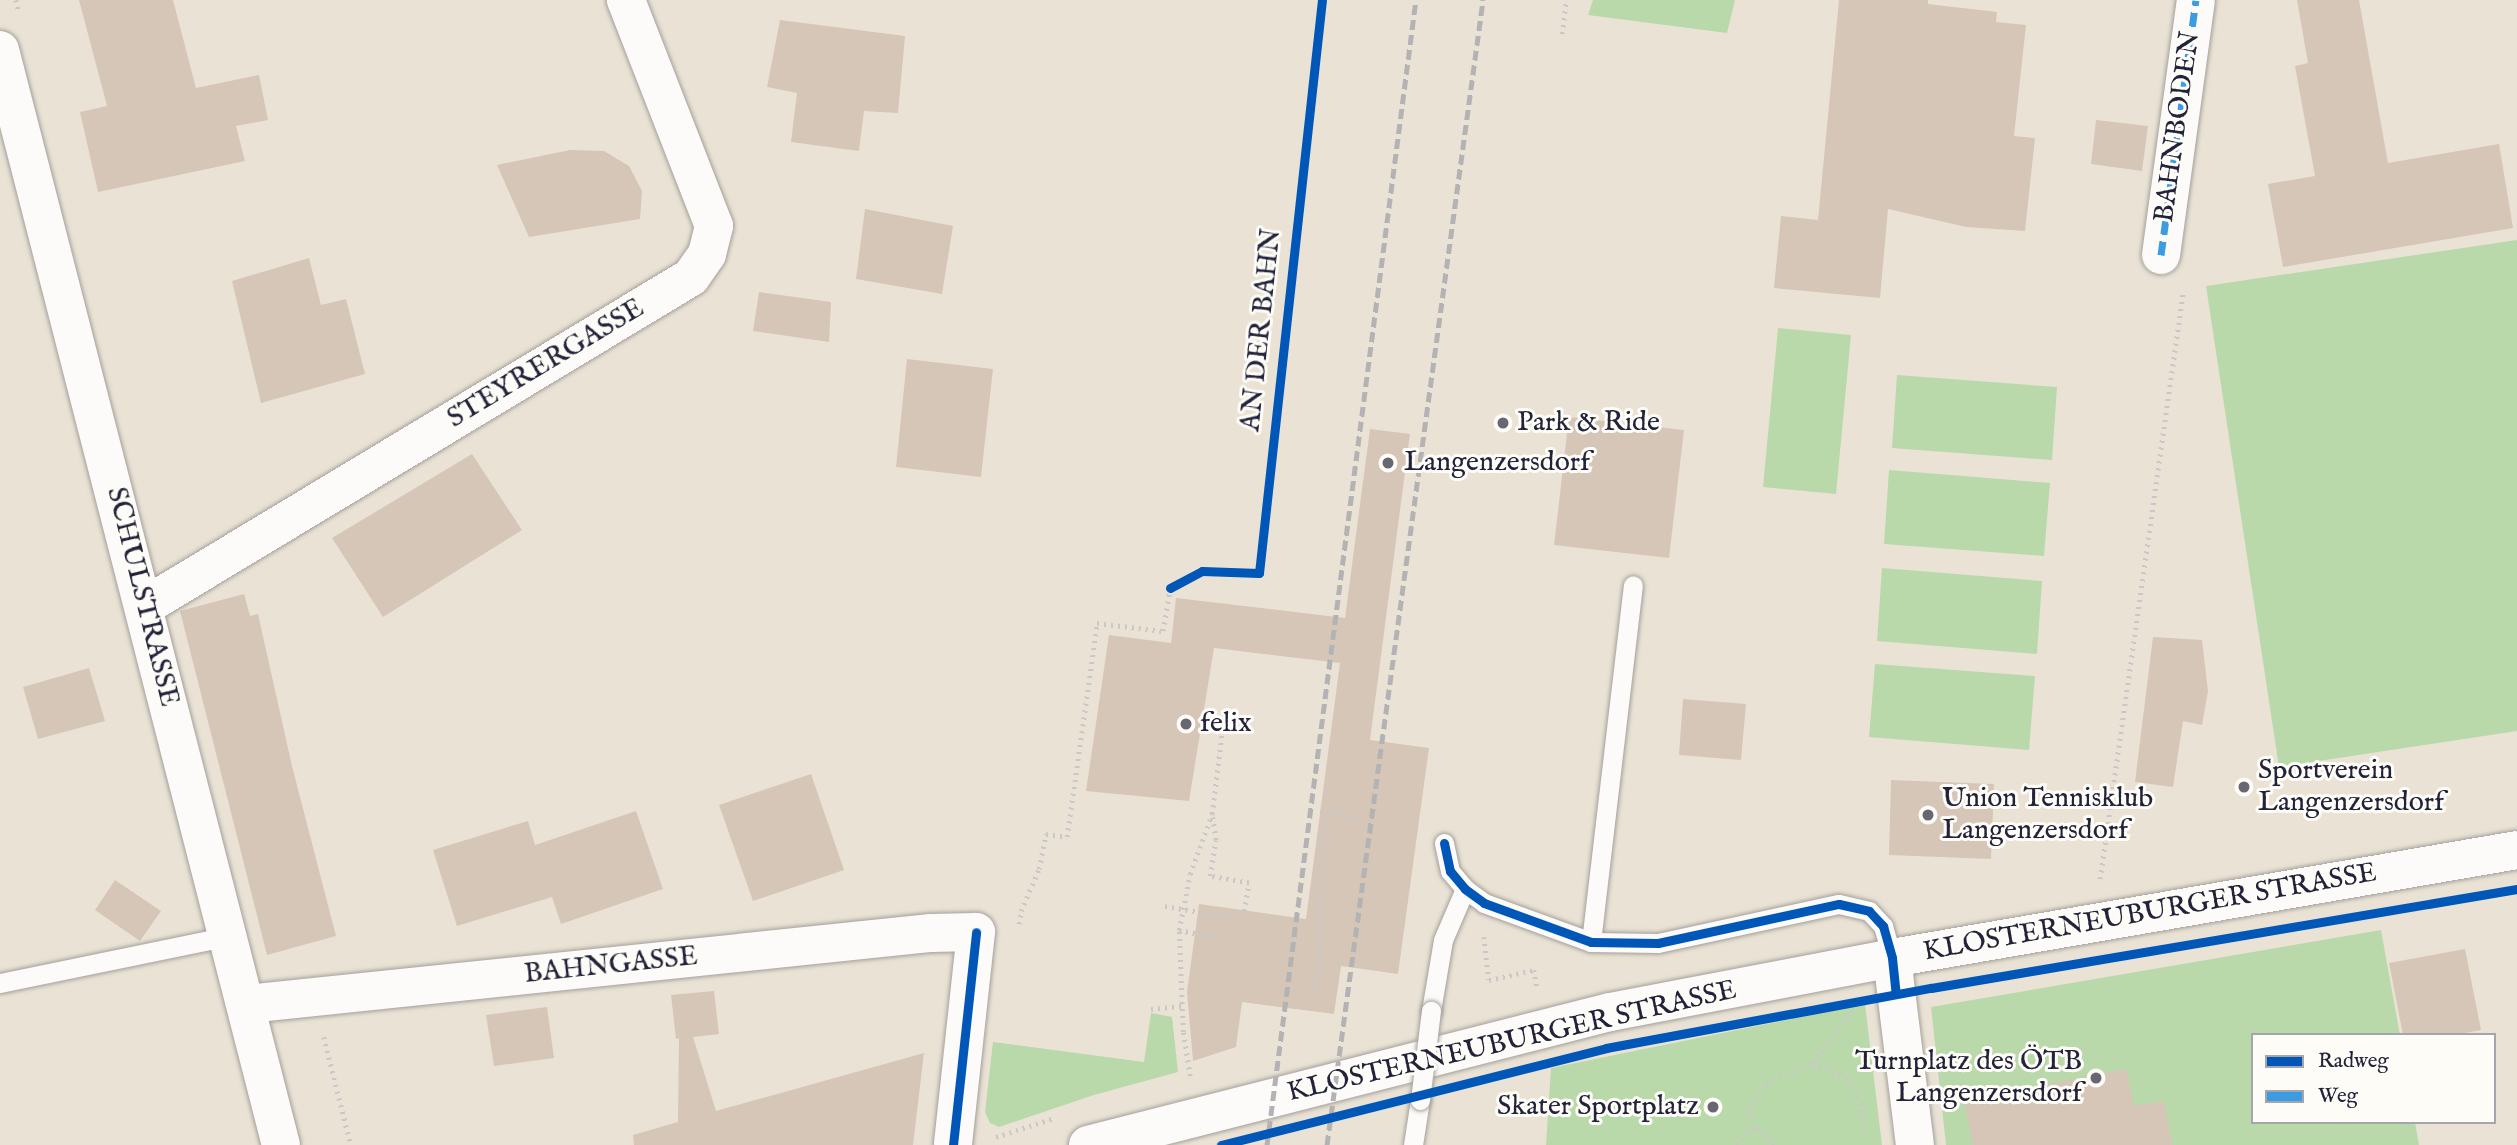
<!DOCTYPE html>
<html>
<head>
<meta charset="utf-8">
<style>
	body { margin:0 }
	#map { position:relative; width:2517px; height:1145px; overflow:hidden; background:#eae3d5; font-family:"IM FELL English",serif }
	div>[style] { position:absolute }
	.green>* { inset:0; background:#b9d9ab }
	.building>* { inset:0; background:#d6c6b7 }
	.path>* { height:4.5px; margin-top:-2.25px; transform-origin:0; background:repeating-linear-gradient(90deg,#cac8c7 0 2px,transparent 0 7px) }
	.roads { filter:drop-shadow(0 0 2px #a4a09b) drop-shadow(0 0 2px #a4a09b) }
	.lane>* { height:19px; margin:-9.5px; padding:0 9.5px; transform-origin:9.5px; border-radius:9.5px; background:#fcfbf9 }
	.street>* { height:38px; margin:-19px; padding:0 19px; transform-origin:19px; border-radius:19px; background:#fcfbf9 }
	.rail>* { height:5px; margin-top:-2.5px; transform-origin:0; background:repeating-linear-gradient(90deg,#b4b3b4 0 10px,transparent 0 15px) }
	.bridges { filter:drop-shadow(0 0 2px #a4a09b) drop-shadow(0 0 2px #a4a09b) }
	.lane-bridge>* { height:19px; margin:-9.5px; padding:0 9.5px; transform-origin:9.5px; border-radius:9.5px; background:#fcfbf9 }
	.quiet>* { height:7px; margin-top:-3.5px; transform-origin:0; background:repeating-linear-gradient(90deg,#3c9ce2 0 14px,transparent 0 21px) }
	.cycleway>* { height:9px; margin:-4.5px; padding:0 4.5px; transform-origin:4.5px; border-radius:4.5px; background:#0057b8 }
	.dots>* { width:19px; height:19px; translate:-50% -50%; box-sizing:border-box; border:4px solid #fdfcf7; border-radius:50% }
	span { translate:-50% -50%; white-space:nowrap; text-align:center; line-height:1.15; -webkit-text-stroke:6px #fdfcf7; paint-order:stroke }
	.street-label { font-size:28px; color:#22223b }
	.poi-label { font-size:28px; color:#22223b }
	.left { translate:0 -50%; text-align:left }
	.right { translate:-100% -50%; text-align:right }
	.legend { position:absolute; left:2251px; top:1033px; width:245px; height:91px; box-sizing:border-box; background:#fdfcf7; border:2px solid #a5a5ac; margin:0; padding:9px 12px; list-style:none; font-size:21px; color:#22223b }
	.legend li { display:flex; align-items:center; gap:14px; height:35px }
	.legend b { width:35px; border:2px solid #a5a5ac }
</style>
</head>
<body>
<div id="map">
	<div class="green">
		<i style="clip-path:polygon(1593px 0,1735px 0,1727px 33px,1588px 15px)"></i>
		<i style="clip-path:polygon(2517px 240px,2517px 731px,2279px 767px,2206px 286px)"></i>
		<i style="clip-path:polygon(1778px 328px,1851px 335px,1836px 494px,1763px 487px)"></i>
		<i style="clip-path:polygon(1897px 375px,2057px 387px,2052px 460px,1892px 448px)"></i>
		<i style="clip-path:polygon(1889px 470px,2050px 483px,2044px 556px,1884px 544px)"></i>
		<i style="clip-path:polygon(1882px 568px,2042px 581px,2037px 654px,1877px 641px)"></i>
		<i style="clip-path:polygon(1875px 664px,2035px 676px,2029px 750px,1869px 737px)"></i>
		<i style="clip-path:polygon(2381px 930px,2400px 1035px,2253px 1035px,2253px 1122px,2415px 1122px,2419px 1145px,1946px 1145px,1931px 1007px)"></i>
		<i style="clip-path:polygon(1865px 1004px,1882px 1145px,1546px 1145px,1551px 1068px)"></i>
		<i style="clip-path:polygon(1151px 1013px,1172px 1017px,1178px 1072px,1094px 1095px,999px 1127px,990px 1123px,985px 1112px,993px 1042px,1144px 1062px)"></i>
	</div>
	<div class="building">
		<i style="clip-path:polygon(79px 0,173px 0,196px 88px,259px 75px,268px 120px,236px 126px,245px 161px,98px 192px,80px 112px,107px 106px)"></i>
		<i style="clip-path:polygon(1839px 0,1928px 0,1928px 4px,1997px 12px,1996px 22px,2026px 25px,2014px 136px,2035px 138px,2025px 231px,1966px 227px,1888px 209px,1880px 298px,1774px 288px,1781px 216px,1818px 220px)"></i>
		<i style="clip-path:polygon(2297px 0,2359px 0,2388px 163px,2499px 144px,2513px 228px,2283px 267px,2268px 184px,2315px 176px,2295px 66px,2308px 63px)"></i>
		<i style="clip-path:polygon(780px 20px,905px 36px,898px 113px,864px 111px,859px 151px,791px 142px,797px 93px,767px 87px)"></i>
		<i style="clip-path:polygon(2096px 120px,2148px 126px,2142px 171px,2091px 164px)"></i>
		<i style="clip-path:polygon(570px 150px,604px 151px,629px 166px,642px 191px,640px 219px,529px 237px,497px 165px)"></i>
		<i style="clip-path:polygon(865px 209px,953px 226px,942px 294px,856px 279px)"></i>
		<i style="clip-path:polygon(309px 258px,321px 305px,346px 299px,365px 374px,261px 403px,232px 281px)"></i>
		<i style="clip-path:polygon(759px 292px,831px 302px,829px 342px,753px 331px)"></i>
		<i style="clip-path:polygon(907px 359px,993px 369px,981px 477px,896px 467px)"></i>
		<i style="clip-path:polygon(1569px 417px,1684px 430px,1669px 558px,1554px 545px)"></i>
		<i style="clip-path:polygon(1370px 429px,1410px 434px,1370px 740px,1429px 748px,1398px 974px,1341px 966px,1334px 1014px,1242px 1002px,1236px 1047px,1193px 1061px,1187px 992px,1199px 904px,1306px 919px,1340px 663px,1214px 648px,1189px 801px,1086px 791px,1109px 635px,1171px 643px,1176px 598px,1345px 618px)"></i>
		<i style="clip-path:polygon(472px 454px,522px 530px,383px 617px,332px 538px)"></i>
		<i style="clip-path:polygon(244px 594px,250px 616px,258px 614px,292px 766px,336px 936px,267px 955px,180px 611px)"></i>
		<i style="clip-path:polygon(2153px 637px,2202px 640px,2208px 691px,2202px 725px,2183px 721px,2173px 787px,2135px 782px)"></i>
		<i style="clip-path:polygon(89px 668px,105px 721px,38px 739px,23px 687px)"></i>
		<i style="clip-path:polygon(1683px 699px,1746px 704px,1741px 760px,1679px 755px)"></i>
		<i style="clip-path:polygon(811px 774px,844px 870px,753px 901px,719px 805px)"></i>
		<i style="clip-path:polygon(1891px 780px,1994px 784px,1991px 859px,1889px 855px)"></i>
		<i style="clip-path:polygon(636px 811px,663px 889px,561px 924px,552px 897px,457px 926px,433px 850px,528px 821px,535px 845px)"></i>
		<i style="clip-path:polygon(115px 880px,161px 911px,140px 941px,95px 910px)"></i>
		<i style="clip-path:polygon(2465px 949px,2481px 1030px,2455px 1035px,2403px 1035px,2389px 963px)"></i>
		<i style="clip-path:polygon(714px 991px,719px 1034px,693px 1037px,716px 1111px,924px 1053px,913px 1145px,634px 1145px,633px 1135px,678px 1122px,679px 1038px,676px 1039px,671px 995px)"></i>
		<i style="clip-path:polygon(547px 1007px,554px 1058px,494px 1066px,486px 1015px)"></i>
		<i style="clip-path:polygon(2126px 1069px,2134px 1106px,2164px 1101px,2172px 1145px,1973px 1145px,1964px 1100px)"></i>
	</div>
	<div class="path">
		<i style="left:16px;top:0;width:12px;rotate:76deg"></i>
		<i style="left:1562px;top:34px;width:34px;rotate:-83deg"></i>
		<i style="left:1320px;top:812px;width:40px;rotate:8.5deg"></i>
		<i style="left:2100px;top:879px;width:593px;rotate:-81.95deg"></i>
		<i style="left:1165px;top:906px;width:59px;rotate:9.8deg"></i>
		<i style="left:1223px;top:916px;width:22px;rotate:-13deg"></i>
		<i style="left:1244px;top:911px;width:28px;rotate:-80deg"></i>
		<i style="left:1249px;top:883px;width:40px;rotate:-170deg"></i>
		<i style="left:1210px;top:876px;width:36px;rotate:-81deg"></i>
		<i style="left:1216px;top:840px;width:25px;rotate:-99deg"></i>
		<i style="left:1019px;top:924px;width:13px;rotate:-81deg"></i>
		<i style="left:1021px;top:911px;width:46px;rotate:-66.8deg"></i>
		<i style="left:1039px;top:869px;width:36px;rotate:-79deg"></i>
		<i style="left:1046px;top:834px;width:21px;rotate:8deg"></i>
		<i style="left:1067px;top:837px;width:216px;rotate:-82deg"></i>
		<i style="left:1097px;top:623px;width:66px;rotate:6.9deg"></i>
		<i style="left:1163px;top:631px;width:44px;rotate:-80.8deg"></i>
		<i style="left:1179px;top:930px;width:42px;rotate:11deg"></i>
		<i style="left:1220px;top:938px;width:8px;rotate:97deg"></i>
		<i style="left:1484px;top:937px;width:43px;rotate:83.4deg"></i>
		<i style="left:1489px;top:980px;width:46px;rotate:-12.5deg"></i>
		<i style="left:1534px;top:970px;width:17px;rotate:80deg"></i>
		<i style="left:1315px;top:992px;width:39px;rotate:-81deg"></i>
		<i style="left:1321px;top:953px;width:63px;rotate:-93.6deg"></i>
		<i style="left:1317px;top:890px;width:77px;rotate:-83.2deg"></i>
		<i style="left:1151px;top:1009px;width:31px;rotate:-6deg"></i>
		<i style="left:324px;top:1037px;width:111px;rotate:76deg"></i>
		<i style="left:1813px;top:1063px;width:65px;rotate:-53.1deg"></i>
		<i style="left:1190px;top:1076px;width:45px;rotate:-99deg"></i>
		<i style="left:1183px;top:1032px;width:102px;rotate:-92.2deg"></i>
		<i style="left:1179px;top:930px;width:57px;rotate:-78.9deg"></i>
		<i style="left:1190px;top:874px;width:64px;rotate:-69.9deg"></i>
		<i style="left:1212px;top:814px;width:99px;rotate:-83deg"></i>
		<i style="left:996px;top:1137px;width:61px;rotate:-18.1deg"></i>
		<i style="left:1737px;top:1145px;width:25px;rotate:-48deg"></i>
		<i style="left:1774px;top:1145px;width:28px;rotate:-136deg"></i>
		<i style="left:1754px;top:1126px;width:17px;rotate:-111deg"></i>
		<i style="left:1748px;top:1110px;width:32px;rotate:-55deg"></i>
		<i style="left:1766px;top:1084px;width:51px;rotate:-24.1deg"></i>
		<i style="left:1813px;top:1063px;width:38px;rotate:23deg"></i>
		<i style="left:1848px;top:1078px;width:28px;rotate:63deg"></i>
		<i style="left:1861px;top:1103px;width:36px;rotate:79deg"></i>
	</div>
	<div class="roads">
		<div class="lane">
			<i style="left:1444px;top:843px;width:29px;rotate:78deg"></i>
			<i style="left:1450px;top:871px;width:23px;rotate:50deg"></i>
			<i style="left:1465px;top:889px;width:24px;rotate:36deg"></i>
			<i style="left:1484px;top:903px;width:114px;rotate:20deg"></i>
			<i style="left:1591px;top:942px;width:67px;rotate:0.9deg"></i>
			<i style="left:1658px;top:943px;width:185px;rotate:-12.2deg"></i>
			<i style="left:1839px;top:904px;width:31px;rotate:13deg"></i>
			<i style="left:1869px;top:911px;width:21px;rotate:47deg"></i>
			<i style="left:1883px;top:926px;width:33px;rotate:74deg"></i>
			<i style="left:1591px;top:942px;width:359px;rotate:-83.3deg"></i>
			<i style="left:0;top:983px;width:233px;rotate:-11.6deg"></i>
			<i style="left:1431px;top:1011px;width:72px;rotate:-80.4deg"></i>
			<i style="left:1443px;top:940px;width:56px;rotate:-66.7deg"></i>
			<i style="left:1413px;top:1145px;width:46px;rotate:-81.2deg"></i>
		</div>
		<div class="street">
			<i style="left:0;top:50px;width:1130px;rotate:75.61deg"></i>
			<i style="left:2161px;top:255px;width:257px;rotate:-82.2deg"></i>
			<i style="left:145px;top:606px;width:637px;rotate:-31.07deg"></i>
			<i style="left:691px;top:277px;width:28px;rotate:-55deg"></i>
			<i style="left:707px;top:254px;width:29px;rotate:-76deg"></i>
			<i style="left:714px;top:226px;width:243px;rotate:-111.3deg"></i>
			<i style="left:1892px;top:958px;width:188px;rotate:83deg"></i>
			<i style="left:247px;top:1004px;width:688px;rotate:-5.93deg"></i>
			<i style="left:931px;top:933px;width:45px;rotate:-1.3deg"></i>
			<i style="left:976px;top:932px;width:214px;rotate:96.2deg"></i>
			<i style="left:1088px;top:1145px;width:539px;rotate:-14.29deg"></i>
			<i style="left:1610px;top:1012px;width:287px;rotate:-10.8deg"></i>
			<i style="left:1892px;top:958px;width:634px;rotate:-9.8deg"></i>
		</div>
	</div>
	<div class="rail">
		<i style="left:1267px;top:1145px;width:1155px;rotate:-82.59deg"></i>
		<i style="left:1327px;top:1145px;width:1156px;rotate:-82.24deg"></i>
	</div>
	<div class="bridges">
		<div class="lane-bridge">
			<i style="left:1420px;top:1100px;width:90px;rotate:-83deg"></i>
		</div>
	</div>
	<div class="quiet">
		<i style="left:2161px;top:255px;width:257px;rotate:-82.2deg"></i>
	</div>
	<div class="cycleway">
		<i style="left:1170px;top:588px;width:36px;rotate:-28deg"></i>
		<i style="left:1202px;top:571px;width:57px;rotate:2deg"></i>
		<i style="left:1259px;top:573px;width:576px;rotate:-83.73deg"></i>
		<i style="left:1444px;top:843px;width:29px;rotate:78deg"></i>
		<i style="left:1450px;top:871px;width:23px;rotate:50deg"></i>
		<i style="left:1465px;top:889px;width:24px;rotate:36deg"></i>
		<i style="left:1484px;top:903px;width:114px;rotate:20deg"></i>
		<i style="left:1591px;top:942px;width:67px;rotate:0.9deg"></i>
		<i style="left:1658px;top:943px;width:185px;rotate:-12.2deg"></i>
		<i style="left:1839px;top:904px;width:31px;rotate:13deg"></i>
		<i style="left:1869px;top:911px;width:21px;rotate:47deg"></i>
		<i style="left:1883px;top:926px;width:33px;rotate:74deg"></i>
		<i style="left:1892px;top:958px;width:36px;rotate:84deg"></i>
		<i style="left:953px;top:1145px;width:214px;rotate:-83.8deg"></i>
		<i style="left:1221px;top:1145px;width:397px;rotate:-14.1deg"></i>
		<i style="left:1606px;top:1048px;width:330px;rotate:-10.5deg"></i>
		<i style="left:1931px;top:988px;width:594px;rotate:-9.59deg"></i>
	</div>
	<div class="dots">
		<i style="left:1503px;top:423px;background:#686671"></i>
		<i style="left:1388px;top:463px;background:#686671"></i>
		<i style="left:1186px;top:724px;background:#686671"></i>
		<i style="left:2244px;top:787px;background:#686671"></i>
		<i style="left:1928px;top:815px;background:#686671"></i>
		<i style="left:2096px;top:1078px;background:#686671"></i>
		<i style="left:1713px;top:1107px;background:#686671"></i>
	</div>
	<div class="street-label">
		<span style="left:2178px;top:127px;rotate:-82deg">BAHNBODEN</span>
		<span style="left:1262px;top:330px;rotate:-84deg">AN DER BAHN</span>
		<span style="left:546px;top:364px;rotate:-31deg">STEYRERGASSE</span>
		<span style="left:142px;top:597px;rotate:76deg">SCHULSTRASSE</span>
		<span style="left:2150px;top:913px;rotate:-10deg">KLOSTERNEUBURGER STRASSE</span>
		<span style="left:611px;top:966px;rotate:-6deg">BAHNGASSE</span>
		<span style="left:1512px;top:1042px;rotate:-13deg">KLOSTERNEUBURGER STRASSE</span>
	</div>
	<div class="poi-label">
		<span class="left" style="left:1517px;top:423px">Park &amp; Ride</span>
		<span class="left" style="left:1404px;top:463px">Langenzersdorf</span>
		<span class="left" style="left:1200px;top:724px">felix</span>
		<span class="left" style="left:2258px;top:787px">Sportverein<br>Langenzersdorf</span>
		<span class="left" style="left:1942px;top:815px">Union Tennisklub<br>Langenzersdorf</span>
		<span class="right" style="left:2082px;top:1078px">Turnplatz des ÖTB<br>Langenzersdorf</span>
		<span class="right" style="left:1699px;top:1107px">Skater Sportplatz</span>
	</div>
	<ul class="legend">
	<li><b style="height:9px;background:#0057b8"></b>Radweg</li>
	<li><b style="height:9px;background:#3c9ce2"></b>Weg</li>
	</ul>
</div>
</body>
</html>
